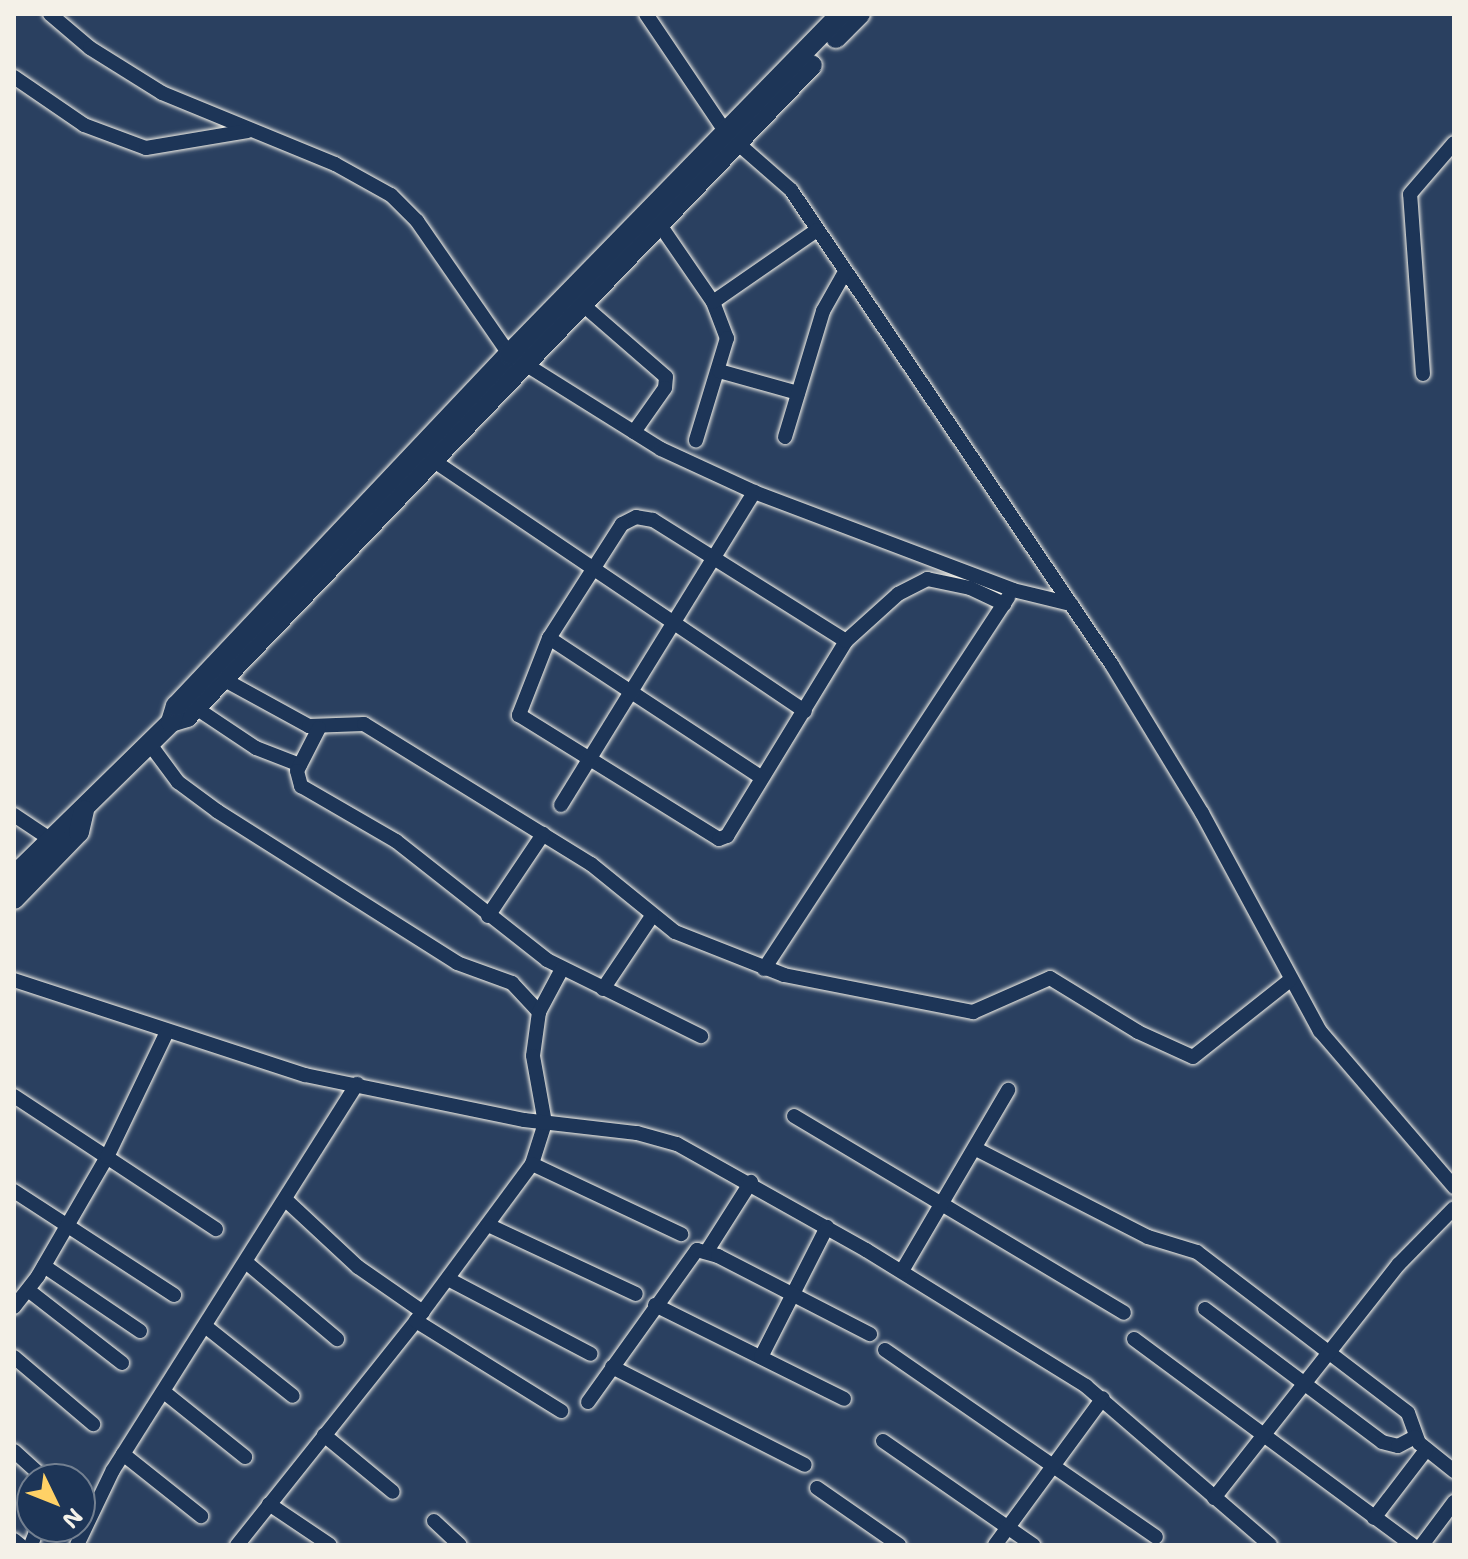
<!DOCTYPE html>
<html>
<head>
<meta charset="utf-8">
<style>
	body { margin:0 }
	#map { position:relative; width:1468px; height:1559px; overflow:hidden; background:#2a4060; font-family:"Shantell Sans",sans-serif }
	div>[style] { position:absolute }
	.roads { filter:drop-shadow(0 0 2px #f4f1e8) drop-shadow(0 0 2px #f4f1e8) }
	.street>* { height:14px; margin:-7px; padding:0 7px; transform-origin:7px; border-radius:7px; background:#1d3557 }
	.secondary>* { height:20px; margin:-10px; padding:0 10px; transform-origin:10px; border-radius:10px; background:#1d3557 }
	span { translate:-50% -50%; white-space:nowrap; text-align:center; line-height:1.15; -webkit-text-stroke:6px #1d3557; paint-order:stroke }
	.frame { position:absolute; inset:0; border:16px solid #f4f1e8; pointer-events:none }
	.north { position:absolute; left:16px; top:1463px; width:80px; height:80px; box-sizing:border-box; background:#1d3557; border:2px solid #738091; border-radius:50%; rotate:133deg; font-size:22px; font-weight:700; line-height:32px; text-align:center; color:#f4f1e8 }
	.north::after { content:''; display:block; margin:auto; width:28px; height:36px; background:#ffd166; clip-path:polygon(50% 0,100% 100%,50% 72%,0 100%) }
</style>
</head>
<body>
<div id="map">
	<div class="roads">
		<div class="street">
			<i style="left:50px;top:14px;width:52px;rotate:40.4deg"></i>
			<i style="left:90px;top:48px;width:85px;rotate:32deg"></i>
			<i style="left:162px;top:93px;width:187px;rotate:22.3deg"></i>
			<i style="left:335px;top:164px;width:64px;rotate:29deg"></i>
			<i style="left:391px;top:195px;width:37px;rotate:45deg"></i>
			<i style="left:417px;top:221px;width:162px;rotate:55.3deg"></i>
			<i style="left:509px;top:354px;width:179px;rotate:32deg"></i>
			<i style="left:661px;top:449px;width:102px;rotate:24.8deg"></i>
			<i style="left:754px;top:492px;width:277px;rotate:20.7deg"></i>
			<i style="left:1013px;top:590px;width:60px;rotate:13.6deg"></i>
			<i style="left:646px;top:14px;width:145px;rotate:56deg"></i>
			<i style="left:727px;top:134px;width:85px;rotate:41.2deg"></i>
			<i style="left:791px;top:190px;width:573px;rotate:55.95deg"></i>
			<i style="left:1112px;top:665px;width:173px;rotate:58.7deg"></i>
			<i style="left:1202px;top:813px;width:248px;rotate:61.6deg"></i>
			<i style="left:1320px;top:1031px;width:206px;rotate:49.3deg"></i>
			<i style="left:14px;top:77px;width:85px;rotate:34.4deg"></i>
			<i style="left:84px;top:125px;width:66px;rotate:20.4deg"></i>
			<i style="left:146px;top:148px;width:103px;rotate:-9.5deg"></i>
			<i style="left:660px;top:225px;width:93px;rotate:55.5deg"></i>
			<i style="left:713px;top:302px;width:39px;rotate:69deg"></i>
			<i style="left:727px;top:338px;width:107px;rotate:106.9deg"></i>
			<i style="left:713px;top:302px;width:126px;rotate:-34.7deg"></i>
			<i style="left:582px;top:304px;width:111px;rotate:41deg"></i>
			<i style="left:666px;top:377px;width:11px;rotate:95deg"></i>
			<i style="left:665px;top:388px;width:54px;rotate:125.2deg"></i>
			<i style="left:719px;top:371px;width:82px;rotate:15.6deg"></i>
			<i style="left:1423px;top:374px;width:180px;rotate:-94.1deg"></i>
			<i style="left:1410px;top:194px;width:67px;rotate:-49.2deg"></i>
			<i style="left:785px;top:437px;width:132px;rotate:-73.2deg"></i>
			<i style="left:823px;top:311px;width:45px;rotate:-60.6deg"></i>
			<i style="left:431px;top:459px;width:451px;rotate:34deg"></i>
			<i style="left:549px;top:638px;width:254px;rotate:33.3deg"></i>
			<i style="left:846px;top:641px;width:228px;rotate:-147.9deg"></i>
			<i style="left:653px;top:520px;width:17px;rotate:-170deg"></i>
			<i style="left:636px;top:517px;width:16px;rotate:153deg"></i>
			<i style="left:622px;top:524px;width:135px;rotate:122.6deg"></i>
			<i style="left:549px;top:638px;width:83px;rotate:111.3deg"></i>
			<i style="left:519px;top:715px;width:235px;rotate:31.8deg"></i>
			<i style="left:719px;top:839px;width:9px;rotate:-21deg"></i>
			<i style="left:727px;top:836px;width:228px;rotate:-58.6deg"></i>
			<i style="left:846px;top:641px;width:70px;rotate:-42.1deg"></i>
			<i style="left:898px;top:594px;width:33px;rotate:-27deg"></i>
			<i style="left:927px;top:579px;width:44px;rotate:11.8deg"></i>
			<i style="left:970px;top:588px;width:38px;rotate:25deg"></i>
			<i style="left:223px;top:679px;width:98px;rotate:28.7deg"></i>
			<i style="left:309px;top:726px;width:55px;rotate:-2.1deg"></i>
			<i style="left:364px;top:724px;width:267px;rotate:31.7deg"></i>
			<i style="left:591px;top:864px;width:108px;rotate:39deg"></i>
			<i style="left:675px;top:932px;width:117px;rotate:21.5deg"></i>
			<i style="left:784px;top:975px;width:193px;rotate:11.1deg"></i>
			<i style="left:973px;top:1012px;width:84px;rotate:-23.8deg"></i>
			<i style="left:1050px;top:978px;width:103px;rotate:31.5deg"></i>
			<i style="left:1138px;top:1032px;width:60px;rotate:24.4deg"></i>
			<i style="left:1193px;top:1057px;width:124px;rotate:-38.4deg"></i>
			<i style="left:196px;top:708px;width:72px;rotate:33.7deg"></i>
			<i style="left:256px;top:748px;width:47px;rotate:21.1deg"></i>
			<i style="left:319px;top:728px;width:48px;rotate:117.1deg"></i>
			<i style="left:297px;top:771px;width:16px;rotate:75deg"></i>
			<i style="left:301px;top:786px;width:110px;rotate:30.1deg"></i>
			<i style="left:396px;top:841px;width:192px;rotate:38.2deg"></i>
			<i style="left:547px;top:960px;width:172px;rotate:26.3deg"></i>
			<i style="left:149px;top:743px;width:49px;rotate:53.4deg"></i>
			<i style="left:178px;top:782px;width:49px;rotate:36.6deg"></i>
			<i style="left:217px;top:811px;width:284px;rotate:32.3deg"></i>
			<i style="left:457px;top:963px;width:59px;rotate:20deg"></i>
			<i style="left:512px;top:983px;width:40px;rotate:47deg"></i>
			<i style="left:539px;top:1012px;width:44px;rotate:97.8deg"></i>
			<i style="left:533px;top:1056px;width:68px;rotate:79.8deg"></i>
			<i style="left:545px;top:1123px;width:43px;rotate:107.6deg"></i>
			<i style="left:532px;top:1164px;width:195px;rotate:126.5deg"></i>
			<i style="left:416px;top:1321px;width:287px;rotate:128.6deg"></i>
			<i style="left:561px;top:805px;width:368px;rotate:-58.3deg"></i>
			<i style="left:14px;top:815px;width:43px;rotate:33.7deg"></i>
			<i style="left:488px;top:916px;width:99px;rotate:-56.1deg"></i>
			<i style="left:764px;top:969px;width:445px;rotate:-56.7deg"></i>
			<i style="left:14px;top:980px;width:306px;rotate:18.1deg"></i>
			<i style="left:305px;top:1075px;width:224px;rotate:11.6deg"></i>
			<i style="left:524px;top:1120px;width:114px;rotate:6.6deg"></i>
			<i style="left:637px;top:1133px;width:41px;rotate:15.4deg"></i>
			<i style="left:677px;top:1144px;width:217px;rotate:29.3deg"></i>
			<i style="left:866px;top:1250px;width:259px;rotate:31.7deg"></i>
			<i style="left:1086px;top:1386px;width:243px;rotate:40.8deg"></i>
			<i style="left:603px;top:989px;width:88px;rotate:-56.1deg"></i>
			<i style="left:539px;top:1012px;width:49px;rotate:-61.9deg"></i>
			<i style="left:14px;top:1096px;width:242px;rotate:33.4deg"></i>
			<i style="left:794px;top:1116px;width:384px;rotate:30.8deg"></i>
			<i style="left:976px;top:1149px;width:193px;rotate:27.1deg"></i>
			<i style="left:1148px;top:1237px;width:51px;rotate:17deg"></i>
			<i style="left:1197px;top:1252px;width:265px;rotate:37.3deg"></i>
			<i style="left:1408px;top:1413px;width:32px;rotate:70deg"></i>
			<i style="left:1419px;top:1443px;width:45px;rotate:38.7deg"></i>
			<i style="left:532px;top:1164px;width:165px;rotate:25.2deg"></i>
			<i style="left:14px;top:1191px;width:191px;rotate:33deg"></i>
			<i style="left:287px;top:1201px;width:97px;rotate:42.9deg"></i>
			<i style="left:358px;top:1267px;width:79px;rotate:34.7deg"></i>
			<i style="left:488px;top:1225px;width:163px;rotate:25deg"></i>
			<i style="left:707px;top:1251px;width:82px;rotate:-57.5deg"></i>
			<i style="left:247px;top:1263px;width:118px;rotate:40.2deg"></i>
			<i style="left:44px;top:1266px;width:116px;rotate:34.1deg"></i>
			<i style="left:902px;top:1271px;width:210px;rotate:-59.6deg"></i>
			<i style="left:448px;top:1279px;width:161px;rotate:27.7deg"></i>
			<i style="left:28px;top:1290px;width:119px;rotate:37.8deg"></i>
			<i style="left:655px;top:1305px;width:211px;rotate:26.4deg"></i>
			<i style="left:14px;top:1307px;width:39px;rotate:-52deg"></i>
			<i style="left:38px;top:1276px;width:138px;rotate:-59.9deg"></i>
			<i style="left:107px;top:1157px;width:136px;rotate:-64.4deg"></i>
			<i style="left:1205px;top:1309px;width:221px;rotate:36.9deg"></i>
			<i style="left:1382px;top:1442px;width:16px;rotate:14deg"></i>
			<i style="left:1398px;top:1446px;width:19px;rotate:-28deg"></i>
			<i style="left:416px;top:1321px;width:171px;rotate:31.8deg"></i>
			<i style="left:205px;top:1326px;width:112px;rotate:38.5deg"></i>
			<i style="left:1134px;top:1339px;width:346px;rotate:36.5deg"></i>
			<i style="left:885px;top:1350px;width:329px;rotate:34.6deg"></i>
			<i style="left:14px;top:1357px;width:104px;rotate:40.3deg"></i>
			<i style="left:761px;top:1357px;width:146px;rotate:-63.1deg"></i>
			<i style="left:612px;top:1367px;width:216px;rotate:26.9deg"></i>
			<i style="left:164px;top:1392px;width:104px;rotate:38.7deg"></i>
			<i style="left:588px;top:1402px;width:187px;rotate:-54.4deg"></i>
			<i style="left:697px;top:1250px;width:22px;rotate:16deg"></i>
			<i style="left:718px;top:1256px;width:171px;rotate:27.2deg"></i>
			<i style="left:324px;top:1435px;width:89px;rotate:39.6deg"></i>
			<i style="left:883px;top:1441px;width:183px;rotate:34.7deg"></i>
			<i style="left:14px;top:1451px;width:42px;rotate:42.1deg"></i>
			<i style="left:123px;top:1454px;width:100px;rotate:38.5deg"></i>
			<i style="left:817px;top:1488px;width:100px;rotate:34.8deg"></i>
			<i style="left:1214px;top:1498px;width:298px;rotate:-51.7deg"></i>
			<i style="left:1399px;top:1264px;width:78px;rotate:-45.5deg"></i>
			<i style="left:269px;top:1504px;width:73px;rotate:33.9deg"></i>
			<i style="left:1374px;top:1518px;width:86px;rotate:-52.6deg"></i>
			<i style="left:434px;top:1521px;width:35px;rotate:43deg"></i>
			<i style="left:14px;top:1540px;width:8px;rotate:40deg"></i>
			<i style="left:31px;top:1545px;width:19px;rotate:-69deg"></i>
			<i style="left:77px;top:1545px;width:83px;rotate:-64.4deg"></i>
			<i style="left:113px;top:1470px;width:457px;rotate:-57.7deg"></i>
			<i style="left:995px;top:1545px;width:182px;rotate:-53.7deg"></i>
			<i style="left:1422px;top:1545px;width:54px;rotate:-53.3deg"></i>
		</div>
		<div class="secondary">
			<i style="left:836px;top:38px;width:34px;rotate:-45deg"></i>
			<i style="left:171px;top:722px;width:17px;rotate:-17deg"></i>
			<i style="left:187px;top:717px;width:903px;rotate:-46.21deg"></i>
			<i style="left:14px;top:876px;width:220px;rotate:-44.4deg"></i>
			<i style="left:171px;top:722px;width:17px;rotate:-73deg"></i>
			<i style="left:176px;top:706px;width:485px;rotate:-46.6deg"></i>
			<i style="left:509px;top:354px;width:475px;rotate:-45.7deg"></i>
			<i style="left:14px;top:899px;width:93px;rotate:-45.9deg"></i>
			<i style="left:79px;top:832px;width:22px;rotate:-77deg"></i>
		</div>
	</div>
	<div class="frame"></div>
	<div class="north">N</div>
</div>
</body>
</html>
